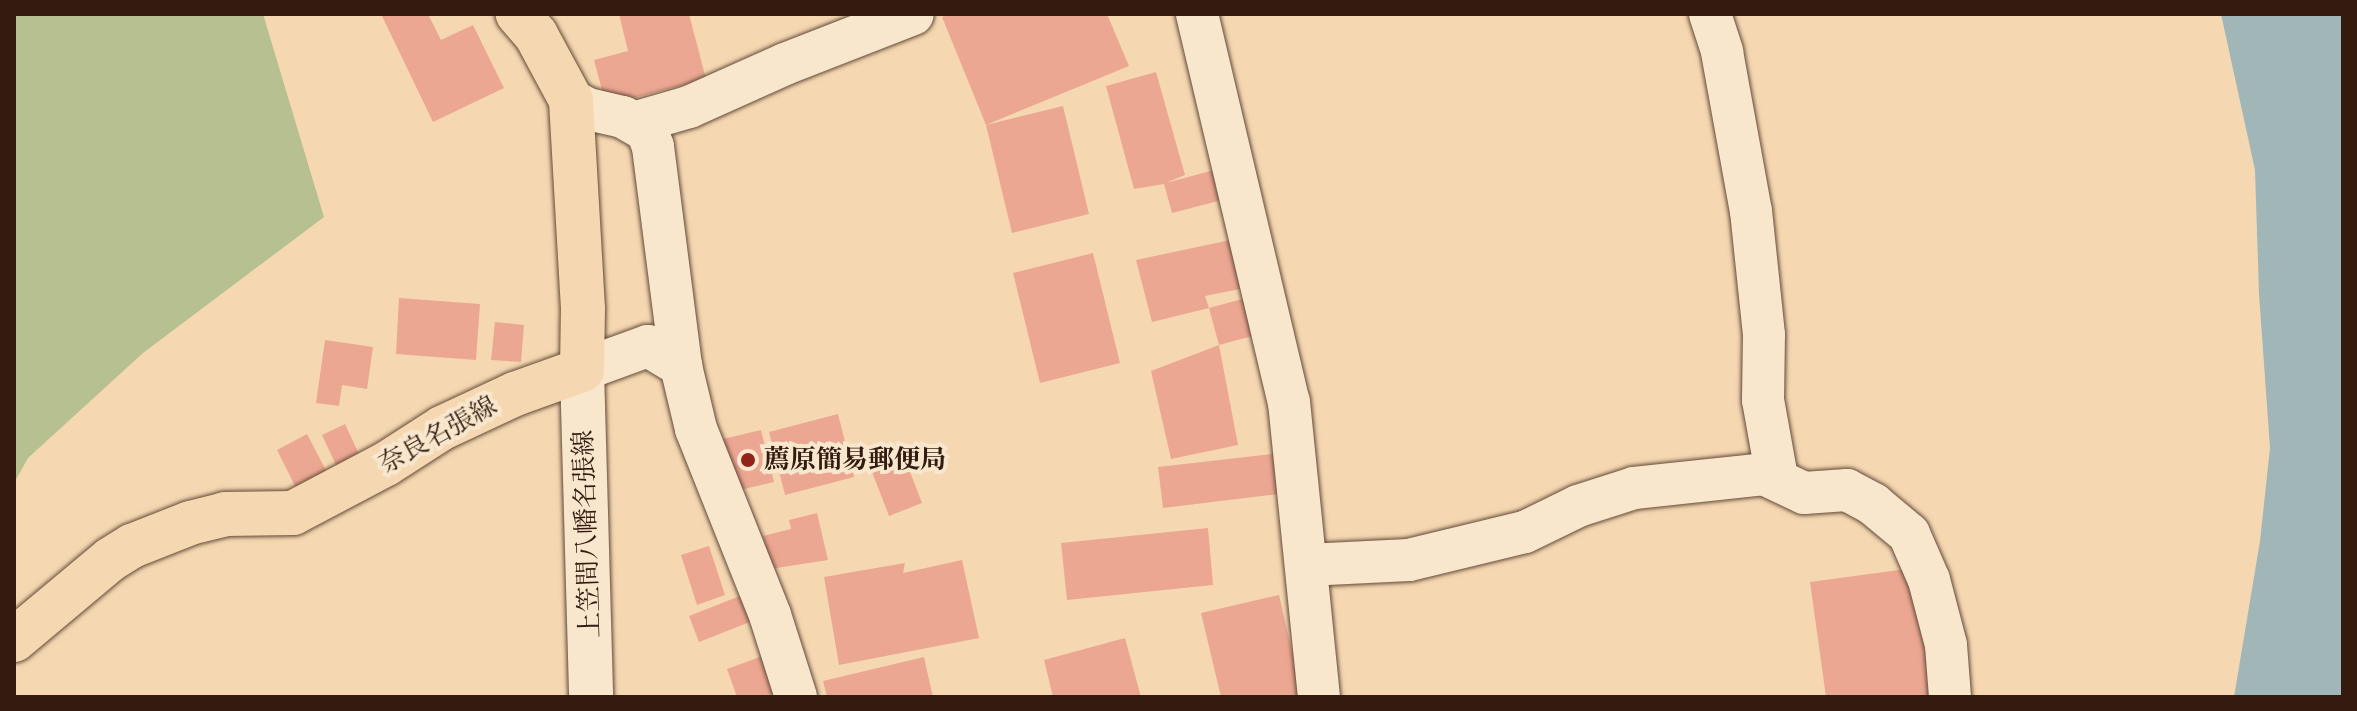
<!DOCTYPE html>
<html>
<head>
<meta charset="utf-8">
<style>
	body { margin:0 }
	#map { position:relative; width:2357px; height:711px; overflow:hidden; background:#f5d8b2; font-family:"EB Garamond","Noto Serif JP",serif }
	div>[style] { position:absolute }
	.green>* { inset:0; background:#b6c090 }
	.water>* { inset:0; background:#a1b7b7 }
	.building>* { inset:0; background:#eca792 }
	.roads { filter:drop-shadow(0 0 2px #644a38) drop-shadow(0 0 2px #644a38) }
	.minor>* { height:42px; margin:-21px; padding:0 21px; transform-origin:21px; border-radius:21px; background:#f8e6cd }
	.secondary>* { height:44px; margin:-22px; padding:0 22px; transform-origin:22px; border-radius:22px; background:#f8e6cd }
	.primary>* { height:44px; margin:-22px; padding:0 22px; transform-origin:22px; border-radius:22px; background:#f5d8b2 }
	.dots>* { width:22px; height:22px; translate:-50% -50%; box-sizing:border-box; border:4px solid #f8e6cd; border-radius:50% }
	span { translate:-50% -50%; white-space:nowrap; text-align:center; line-height:1.15; -webkit-text-stroke:8px #f8e6cd; paint-order:stroke }
	.street-label { font-size:26px; color:#331b10 }
	.poi-label { font-size:26px; color:#331b10; font-weight:700 }
	.left { translate:0 -50%; text-align:left }
	.frame { position:absolute; inset:0; border:16px solid #331b10; pointer-events:none }
</style>
</head>
<body>
<div id="map">
	<div class="green">
		<i style="clip-path:polygon(14px 14px,263px 14px,324px 217px,143px 353px,28px 458px,14px 483px)"></i>
	</div>
	<div class="water">
		<i style="clip-path:polygon(2221px 14px,2343px 14px,2343px 697px,2234px 697px,2260px 541px,2270px 448px,2259px 294px,2255px 170px)"></i>
	</div>
	<div class="building">
		<i style="clip-path:polygon(381px 14px,428px 14px,441px 40px,473px 25px,504px 88px,433px 122px)"></i>
		<i style="clip-path:polygon(619px 14px,689px 14px,706px 79px,606px 105px,594px 60px,628px 51px)"></i>
		<i style="clip-path:polygon(949px 14px,1107px 14px,1129px 66px,986px 125px,942px 17px)"></i>
		<i style="clip-path:polygon(1156px 72px,1185px 175px,1166px 183px,1214px 170px,1222px 200px,1172px 213px,1164px 184px,1134px 189px,1106px 86px)"></i>
		<i style="clip-path:polygon(1063px 106px,1089px 214px,1012px 233px,986px 125px)"></i>
		<i style="clip-path:polygon(1235px 239px,1245px 288px,1205px 296px,1209px 308px,1152px 322px,1136px 260px)"></i>
		<i style="clip-path:polygon(1093px 253px,1120px 363px,1040px 383px,1013px 273px)"></i>
		<i style="clip-path:polygon(399px 298px,480px 304px,476px 360px,396px 354px)"></i>
		<i style="clip-path:polygon(1246px 298px,1256px 335px,1219px 345px,1209px 308px)"></i>
		<i style="clip-path:polygon(495px 322px,524px 325px,521px 362px,491px 360px)"></i>
		<i style="clip-path:polygon(325px 340px,373px 347px,367px 389px,342px 385px,339px 406px,316px 403px)"></i>
		<i style="clip-path:polygon(1219px 345px,1238px 445px,1171px 459px,1151px 371px)"></i>
		<i style="clip-path:polygon(838px 414px,854px 477px,785px 495px,769px 432px)"></i>
		<i style="clip-path:polygon(345px 424px,364px 465px,341px 476px,322px 435px)"></i>
		<i style="clip-path:polygon(761px 430px,774px 482px,736px 491px,723px 439px)"></i>
		<i style="clip-path:polygon(307px 434px,331px 480px,300px 496px,277px 450px)"></i>
		<i style="clip-path:polygon(900px 446px,922px 503px,889px 516px,867px 459px)"></i>
		<i style="clip-path:polygon(1273px 454px,1278px 494px,1163px 508px,1158px 467px)"></i>
		<i style="clip-path:polygon(817px 513px,828px 560px,770px 569px,763px 536px,791px 529px,789px 520px)"></i>
		<i style="clip-path:polygon(1208px 528px,1213px 585px,1067px 600px,1061px 543px)"></i>
		<i style="clip-path:polygon(709px 546px,725px 595px,697px 605px,681px 555px)"></i>
		<i style="clip-path:polygon(962px 560px,979px 638px,839px 665px,824px 577px,905px 563px,903px 573px)"></i>
		<i style="clip-path:polygon(1914px 568px,1932px 697px,1826px 697px,1810px 582px)"></i>
		<i style="clip-path:polygon(745px 594px,755px 620px,699px 642px,689px 616px)"></i>
		<i style="clip-path:polygon(1279px 595px,1302px 695px,1221px 697px,1201px 613px)"></i>
		<i style="clip-path:polygon(1125px 638px,1141px 697px,1053px 697px,1044px 660px)"></i>
		<i style="clip-path:polygon(771px 653px,785px 690px,764px 697px,737px 697px,727px 669px)"></i>
		<i style="clip-path:polygon(924px 657px,933px 697px,827px 697px,823px 681px)"></i>
	</div>
	<div class="roads">
		<div class="minor">
			<i style="left:1197px;top:14px;width:399px;rotate:76.7deg"></i>
			<i style="left:1289px;top:402px;width:297px;rotate:84.2deg"></i>
			<i style="left:1710px;top:14px;width:40px;rotate:72deg"></i>
			<i style="left:1722px;top:52px;width:162px;rotate:79.7deg"></i>
			<i style="left:1751px;top:211px;width:125px;rotate:84deg"></i>
			<i style="left:1764px;top:335px;width:65px;rotate:90.9deg"></i>
			<i style="left:1763px;top:400px;width:79px;rotate:79.8deg"></i>
			<i style="left:571px;top:100px;width:19px;rotate:28deg"></i>
			<i style="left:588px;top:109px;width:36px;rotate:13deg"></i>
			<i style="left:623px;top:117px;width:28px;rotate:30deg"></i>
			<i style="left:647px;top:131px;width:17px;rotate:69deg"></i>
			<i style="left:653px;top:147px;width:221px;rotate:82.7deg"></i>
			<i style="left:681px;top:366px;width:65px;rotate:76.6deg"></i>
			<i style="left:696px;top:429px;width:200px;rotate:68.3deg"></i>
			<i style="left:770px;top:615px;width:86px;rotate:72.4deg"></i>
			<i style="left:637px;top:122px;width:54px;rotate:-16.1deg"></i>
			<i style="left:689px;top:107px;width:105px;rotate:-24.1deg"></i>
			<i style="left:785px;top:64px;width:137px;rotate:-21.3deg"></i>
			<i style="left:582px;top:370px;width:70px;rotate:-20deg"></i>
			<i style="left:648px;top:346px;width:39px;rotate:31deg"></i>
			<i style="left:1307px;top:565px;width:102px;rotate:-2.8deg"></i>
			<i style="left:1409px;top:560px;width:119px;rotate:-13.6deg"></i>
			<i style="left:1525px;top:532px;width:59px;rotate:-26.1deg"></i>
			<i style="left:1578px;top:506px;width:59px;rotate:-17.8deg"></i>
			<i style="left:1634px;top:488px;width:131px;rotate:-6.1deg"></i>
			<i style="left:1764px;top:474px;width:44px;rotate:25.4deg"></i>
			<i style="left:1804px;top:493px;width:43px;rotate:-4deg"></i>
			<i style="left:1847px;top:490px;width:30px;rotate:28deg"></i>
			<i style="left:1873px;top:504px;width:47px;rotate:39.8deg"></i>
			<i style="left:1909px;top:534px;width:50px;rotate:66.5deg"></i>
			<i style="left:1929px;top:580px;width:67px;rotate:75.3deg"></i>
			<i style="left:1946px;top:645px;width:52px;rotate:85.6deg"></i>
		</div>
		<div class="secondary">
			<i style="left:582px;top:370px;width:327px;rotate:88.4deg"></i>
		</div>
		<div class="primary">
			<i style="left:14px;top:640px;width:126px;rotate:-39.9deg"></i>
			<i style="left:111px;top:559px;width:25px;rotate:-32deg"></i>
			<i style="left:132px;top:546px;width:62px;rotate:-21.6deg"></i>
			<i style="left:190px;top:523px;width:36px;rotate:-14deg"></i>
			<i style="left:225px;top:514px;width:68px;rotate:-0.8deg"></i>
			<i style="left:293px;top:513px;width:105px;rotate:-27.8deg"></i>
			<i style="left:386px;top:464px;width:67px;rotate:-32.7deg"></i>
			<i style="left:442px;top:428px;width:81px;rotate:-25deg"></i>
			<i style="left:515px;top:394px;width:71px;rotate:-19.7deg"></i>
			<i style="left:582px;top:370px;width:61px;rotate:-89.1deg"></i>
			<i style="left:583px;top:309px;width:209px;rotate:-93.3deg"></i>
			<i style="left:571px;top:100px;width:74px;rotate:-118.3deg"></i>
			<i style="left:536px;top:35px;width:28px;rotate:-131deg"></i>
		</div>
	</div>
	<div class="dots">
		<i style="left:748px;top:460px;background:#8f2418"></i>
	</div>
	<div class="street-label">
		<span style="left:438px;top:435px;rotate:-29deg">奈良名張線</span>
		<span style="left:587px;top:534px;rotate:-92deg">上笠間八幡名張線</span>
	</div>
	<div class="poi-label">
		<span class="left" style="left:764px;top:460px">薦原簡易郵便局</span>
	</div>
	<div class="frame"></div>
</div>
</body>
</html>
